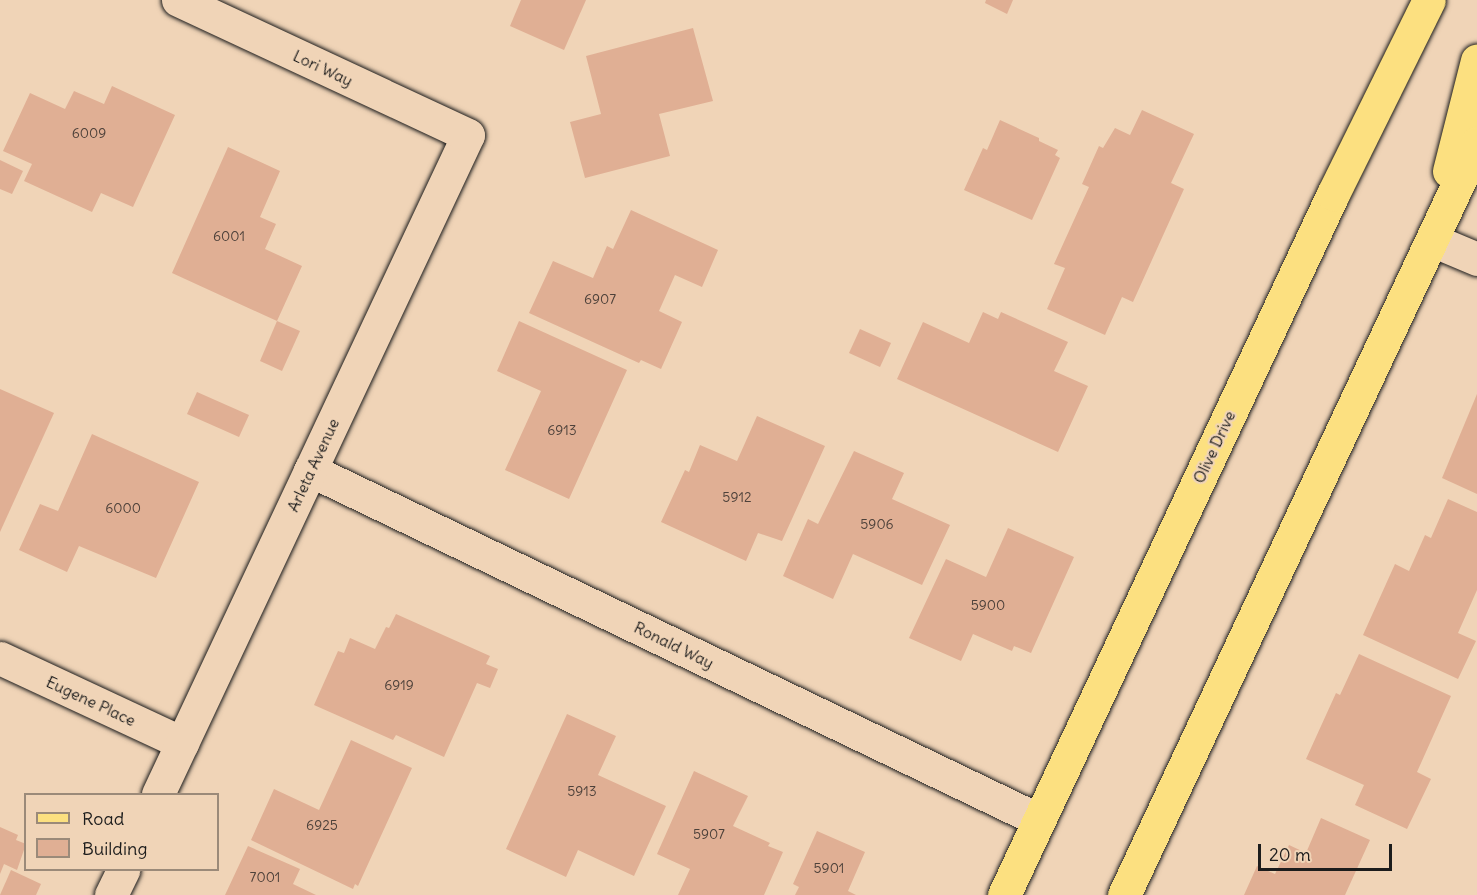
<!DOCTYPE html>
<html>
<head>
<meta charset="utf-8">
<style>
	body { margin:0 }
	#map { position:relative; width:1477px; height:895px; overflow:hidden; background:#f0d4b7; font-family:Delius,sans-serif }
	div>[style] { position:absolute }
	.building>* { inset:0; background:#e0af94 }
	.roads { filter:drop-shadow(0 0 2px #1c1c1c) drop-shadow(0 0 2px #1c1c1c) }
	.minor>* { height:33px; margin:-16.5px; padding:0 16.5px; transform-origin:16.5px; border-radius:16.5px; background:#f0d4b7 }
	.major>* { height:33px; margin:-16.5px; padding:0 16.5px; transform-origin:16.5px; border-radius:16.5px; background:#fce080 }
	span { translate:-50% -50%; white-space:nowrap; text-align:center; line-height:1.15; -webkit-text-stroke:4.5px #f0d4b7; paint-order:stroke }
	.number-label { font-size:14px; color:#4d413a }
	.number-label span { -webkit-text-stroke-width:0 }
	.street-label { font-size:16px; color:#1c1c1c }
	.legend { position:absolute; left:24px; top:793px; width:195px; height:78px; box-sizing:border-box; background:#f0d4b7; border:2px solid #9b8a79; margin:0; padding:8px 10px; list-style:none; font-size:18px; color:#1c1c1c }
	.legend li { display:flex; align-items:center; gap:12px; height:30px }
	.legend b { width:30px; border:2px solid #9b8a79 }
	.scale { position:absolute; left:1258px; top:844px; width:134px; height:27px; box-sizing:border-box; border:3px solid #1c1c1c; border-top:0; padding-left:8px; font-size:18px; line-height:21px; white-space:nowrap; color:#1c1c1c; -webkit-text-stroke:4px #f0d4b7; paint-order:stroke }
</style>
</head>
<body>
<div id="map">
	<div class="building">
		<i style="clip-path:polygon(521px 0,586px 0,564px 50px,510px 26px)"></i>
		<i style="clip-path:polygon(986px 0,1013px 0,1007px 14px,985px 3px)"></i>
		<i style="clip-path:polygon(693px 28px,713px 101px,659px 114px,670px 156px,585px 178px,570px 122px,601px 114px,586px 56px)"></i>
		<i style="clip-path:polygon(112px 86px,175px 115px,133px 207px,101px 193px,92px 212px,24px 181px,32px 164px,3px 151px,30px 93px,65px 109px,74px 91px,104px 104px)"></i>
		<i style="clip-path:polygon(1142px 110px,1194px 134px,1171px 183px,1184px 189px,1133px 302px,1122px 297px,1105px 335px,1047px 309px,1065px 268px,1054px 264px,1089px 187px,1082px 184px,1099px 146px,1103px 148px,1115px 128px,1130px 135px)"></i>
		<i style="clip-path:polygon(1000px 120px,1039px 138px,1039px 141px,1058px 150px,1055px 155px,1060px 158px,1032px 220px,964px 190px,983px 148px,987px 150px)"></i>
		<i style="clip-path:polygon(228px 147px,280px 171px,260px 217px,276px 224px,265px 249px,302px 266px,277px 321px,172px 273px)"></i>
		<i style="clip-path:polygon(0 160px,23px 171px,12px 194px,0 189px)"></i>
		<i style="clip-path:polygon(631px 210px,718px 250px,702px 287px,675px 275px,659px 311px,682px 322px,661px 369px,641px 360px,639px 363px,529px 313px,553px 261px,593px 278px,607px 246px,613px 249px)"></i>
		<i style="clip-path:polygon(983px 312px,998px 319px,1001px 312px,1068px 342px,1054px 371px,1088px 386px,1058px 452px,897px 379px,923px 322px,969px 343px)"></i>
		<i style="clip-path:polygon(277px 321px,300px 331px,282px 371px,260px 361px)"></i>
		<i style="clip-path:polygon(519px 321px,627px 370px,569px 499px,505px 470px,541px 391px,497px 371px)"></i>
		<i style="clip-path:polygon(860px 329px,891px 343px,880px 367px,849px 353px)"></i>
		<i style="clip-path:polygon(0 389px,54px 413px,0 532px)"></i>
		<i style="clip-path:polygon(197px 392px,249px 415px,239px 437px,187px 414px)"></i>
		<i style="clip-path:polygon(1477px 394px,1477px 494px,1442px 478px)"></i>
		<i style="clip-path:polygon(757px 416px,825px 446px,782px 541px,758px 533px,746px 561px,661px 522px,685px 470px,689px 472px,700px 445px,737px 461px)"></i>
		<i style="clip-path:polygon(92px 434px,199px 482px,156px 578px,79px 546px,67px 572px,19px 550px,40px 504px,58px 511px)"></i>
		<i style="clip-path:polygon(854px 451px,904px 473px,892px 499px,950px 525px,922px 585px,853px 554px,833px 599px,783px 576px,808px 519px,818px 524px)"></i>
		<i style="clip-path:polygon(1448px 499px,1477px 512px,1477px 590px,1458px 633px,1476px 641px,1458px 679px,1363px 635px,1395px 564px,1409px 571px,1425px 535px,1431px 538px)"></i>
		<i style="clip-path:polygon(1008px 528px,1074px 557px,1031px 653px,1014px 646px,1012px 651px,973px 634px,961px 661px,909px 638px,946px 559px,986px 577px)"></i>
		<i style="clip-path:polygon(396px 614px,490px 656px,486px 664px,498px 669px,490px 688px,477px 683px,444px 757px,396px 735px,393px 740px,314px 705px,338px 651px,344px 653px,350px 638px,375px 649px,386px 627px,389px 628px)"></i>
		<i style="clip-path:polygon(1359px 654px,1451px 696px,1417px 772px,1431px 779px,1407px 829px,1355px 805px,1364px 785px,1306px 759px,1336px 693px,1340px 695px)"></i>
		<i style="clip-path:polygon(567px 714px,616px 736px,598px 775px,666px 806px,634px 876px,578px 850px,566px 877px,506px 849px)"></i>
		<i style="clip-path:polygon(351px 740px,412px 768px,358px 886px,355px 884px,353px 889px,251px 840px,274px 789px,319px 810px)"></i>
		<i style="clip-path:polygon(694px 771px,748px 796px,733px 826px,770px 843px,768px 846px,783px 852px,764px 895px,678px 895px,690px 869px,657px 854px)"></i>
		<i style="clip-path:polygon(1321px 818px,1370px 840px,1345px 895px,1244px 895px,1257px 866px,1275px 874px,1289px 845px,1306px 853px)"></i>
		<i style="clip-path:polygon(0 827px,18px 835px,16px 840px,26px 844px,17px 870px,4px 864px,0 874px)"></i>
		<i style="clip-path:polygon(817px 831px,865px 852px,848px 891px,856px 895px,795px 895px,799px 887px,793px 884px)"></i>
		<i style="clip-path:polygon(248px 846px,300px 869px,293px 884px,316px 895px,225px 895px)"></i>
		<i style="clip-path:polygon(11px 870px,41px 884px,36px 895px,0 895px)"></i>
	</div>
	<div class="roads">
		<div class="minor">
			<i style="left:1432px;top:240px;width:49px;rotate:22.9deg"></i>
			<i style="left:310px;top:470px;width:809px;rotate:25.65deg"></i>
			<i style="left:0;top:658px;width:201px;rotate:25deg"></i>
			<i style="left:158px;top:794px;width:728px;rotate:-64.81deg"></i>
			<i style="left:468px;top:135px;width:320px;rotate:-155deg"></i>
			<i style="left:111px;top:895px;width:28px;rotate:-64deg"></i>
		</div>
		<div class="major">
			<i style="left:1449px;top:171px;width:114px;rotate:-75.8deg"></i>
			<i style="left:1004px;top:895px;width:774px;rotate:-64.86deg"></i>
			<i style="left:1333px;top:194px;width:216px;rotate:-63.7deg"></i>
			<i style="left:1124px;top:895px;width:831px;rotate:-64.85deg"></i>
		</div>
	</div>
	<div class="number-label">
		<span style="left:89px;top:133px">6009</span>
		<span style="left:229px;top:236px">6001</span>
		<span style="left:600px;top:299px">6907</span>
		<span style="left:562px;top:430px">6913</span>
		<span style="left:737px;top:497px">5912</span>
		<span style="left:123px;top:508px">6000</span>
		<span style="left:877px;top:524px">5906</span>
		<span style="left:988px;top:605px">5900</span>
		<span style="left:399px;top:685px">6919</span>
		<span style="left:582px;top:791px">5913</span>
		<span style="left:322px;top:825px">6925</span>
		<span style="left:709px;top:834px">5907</span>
		<span style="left:829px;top:868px">5901</span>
		<span style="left:265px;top:877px">7001</span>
	</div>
	<div class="street-label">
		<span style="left:323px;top:68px;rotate:25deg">Lori Way</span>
		<span style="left:1214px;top:447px;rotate:-65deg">Olive Drive</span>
		<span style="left:313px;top:465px;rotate:-65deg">Arleta Avenue</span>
		<span style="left:674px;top:645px;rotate:26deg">Ronald Way</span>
		<span style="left:91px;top:701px;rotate:25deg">Eugene Place</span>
	</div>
	<ul class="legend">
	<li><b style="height:8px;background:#fce080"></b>Road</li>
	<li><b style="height:16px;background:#e0af94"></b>Building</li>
	</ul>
	<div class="scale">20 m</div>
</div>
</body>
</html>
